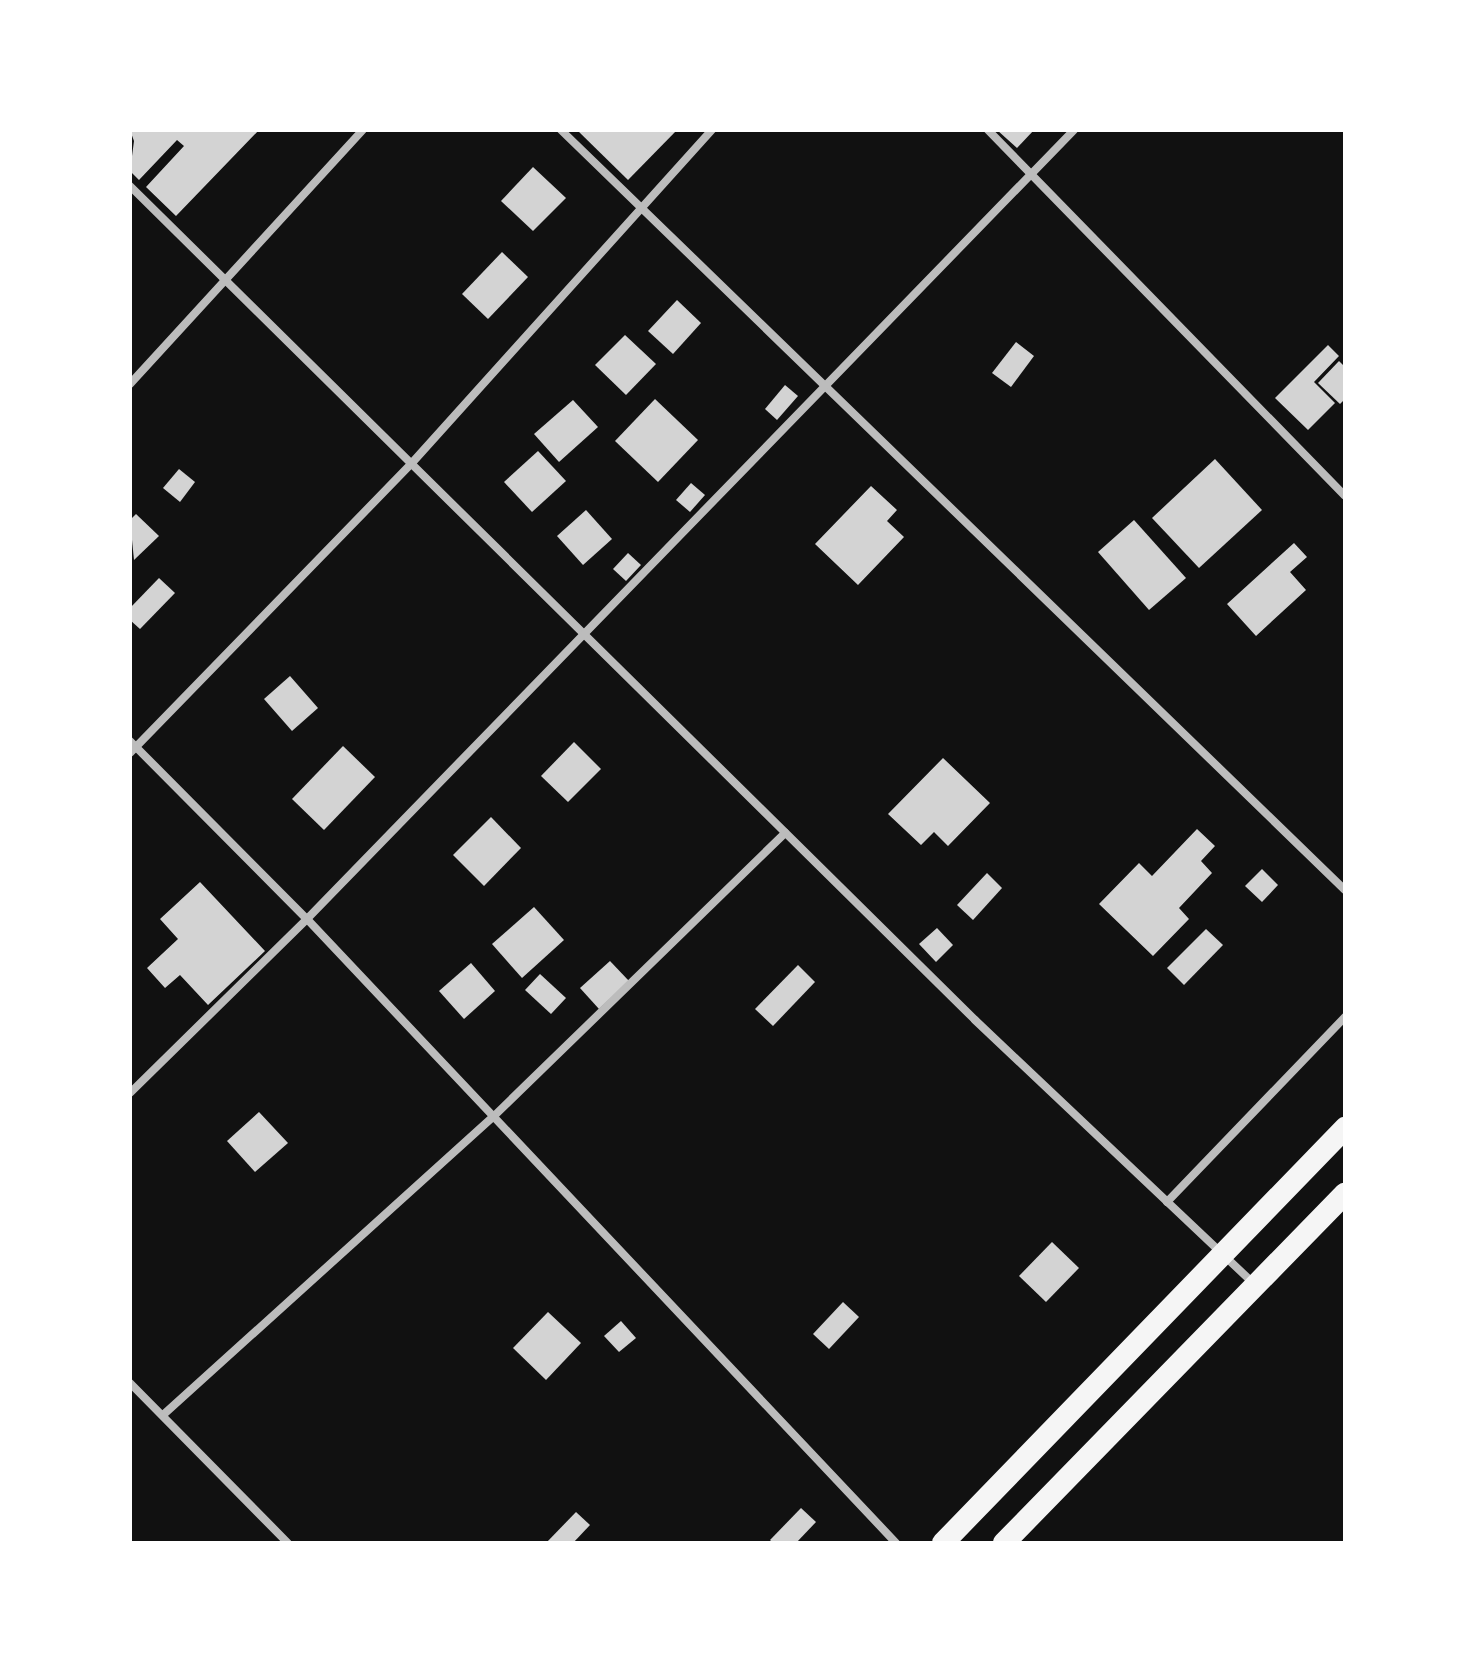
<!DOCTYPE html>
<html>
<head>
<meta charset="utf-8">
<style>
	body { margin:0 }
	#map { position:relative; width:1475px; height:1673px; overflow:hidden; background:#111; font-family:"Asap Condensed",sans-serif }
	div>[style] { position:absolute }
	.building>* { inset:0; background:#d3d3d3 }
	.minor>* { height:8px; margin:-4px; padding:0 4px; transform-origin:4px; border-radius:4px; background:#bcbcbc }
	.trunk>* { height:22px; margin:-11px; padding:0 11px; transform-origin:11px; border-radius:11px; background:#f5f5f5 }
	span { translate:-50% -50%; white-space:nowrap; text-align:center; line-height:1.15; -webkit-text-stroke:6px #fff; paint-order:stroke }
	.frame { position:absolute; inset:0; border:132px solid #fff; pointer-events:none }
</style>
</head>
<body>
<div id="map">
	<div class="building">
		<i style="clip-path:polygon(130px 130px,259px 130px,176px 216px,146px 187px,184px 146px,177px 140px,139px 180px,130px 171px,134px 141px)"></i>
		<i style="clip-path:polygon(577px 130px,677px 130px,628px 180px)"></i>
		<i style="clip-path:polygon(997px 130px,1034px 130px,1017px 148px)"></i>
		<i style="clip-path:polygon(533px 167px,566px 198px,533px 231px,501px 201px)"></i>
		<i style="clip-path:polygon(502px 252px,528px 277px,488px 319px,462px 294px)"></i>
		<i style="clip-path:polygon(677px 300px,701px 323px,673px 354px,648px 331px)"></i>
		<i style="clip-path:polygon(625px 335px,656px 364px,626px 395px,595px 365px)"></i>
		<i style="clip-path:polygon(1016px 342px,1034px 356px,1011px 387px,992px 373px)"></i>
		<i style="clip-path:polygon(1328px 345px,1339px 356px,1314px 382px,1335px 403px,1308px 430px,1275px 398px)"></i>
		<i style="clip-path:polygon(1339px 361px,1345px 367px,1345px 399px,1340px 404px,1318px 383px)"></i>
		<i style="clip-path:polygon(785px 385px,798px 396px,777px 420px,765px 409px)"></i>
		<i style="clip-path:polygon(655px 399px,698px 440px,658px 482px,615px 441px)"></i>
		<i style="clip-path:polygon(573px 400px,598px 427px,559px 462px,534px 434px)"></i>
		<i style="clip-path:polygon(538px 451px,566px 481px,532px 512px,504px 482px)"></i>
		<i style="clip-path:polygon(1215px 459px,1262px 510px,1199px 568px,1152px 518px)"></i>
		<i style="clip-path:polygon(179px 469px,195px 482px,180px 502px,163px 488px)"></i>
		<i style="clip-path:polygon(691px 483px,705px 495px,690px 512px,676px 500px)"></i>
		<i style="clip-path:polygon(871px 486px,897px 510px,887px 521px,904px 537px,858px 585px,815px 544px)"></i>
		<i style="clip-path:polygon(586px 510px,612px 539px,583px 565px,557px 536px)"></i>
		<i style="clip-path:polygon(136px 514px,159px 536px,134px 560px,130px 520px)"></i>
		<i style="clip-path:polygon(1134px 520px,1186px 578px,1149px 610px,1098px 552px)"></i>
		<i style="clip-path:polygon(1294px 543px,1307px 557px,1290px 572px,1306px 590px,1256px 636px,1227px 604px)"></i>
		<i style="clip-path:polygon(628px 553px,641px 565px,626px 581px,613px 569px)"></i>
		<i style="clip-path:polygon(159px 578px,175px 593px,140px 629px,130px 620px,130px 608px)"></i>
		<i style="clip-path:polygon(290px 676px,318px 708px,292px 731px,264px 699px)"></i>
		<i style="clip-path:polygon(574px 742px,601px 769px,568px 802px,541px 776px)"></i>
		<i style="clip-path:polygon(343px 746px,375px 777px,324px 830px,292px 799px)"></i>
		<i style="clip-path:polygon(943px 758px,990px 803px,948px 846px,934px 832px,921px 845px,888px 814px)"></i>
		<i style="clip-path:polygon(491px 817px,521px 848px,484px 886px,453px 855px)"></i>
		<i style="clip-path:polygon(1197px 829px,1215px 846px,1201px 861px,1212px 873px,1179px 908px,1189px 919px,1153px 956px,1099px 904px,1139px 863px,1152px 876px)"></i>
		<i style="clip-path:polygon(1262px 869px,1278px 885px,1262px 902px,1245px 886px)"></i>
		<i style="clip-path:polygon(987px 873px,1002px 888px,973px 920px,957px 905px)"></i>
		<i style="clip-path:polygon(200px 882px,265px 951px,208px 1005px,180px 975px,165px 988px,147px 968px,178px 939px,160px 919px)"></i>
		<i style="clip-path:polygon(534px 907px,564px 940px,522px 978px,492px 944px)"></i>
		<i style="clip-path:polygon(937px 928px,953px 945px,936px 962px,919px 944px)"></i>
		<i style="clip-path:polygon(1206px 929px,1223px 945px,1184px 985px,1167px 968px)"></i>
		<i style="clip-path:polygon(610px 961px,629px 981px,599px 1009px,580px 988px)"></i>
		<i style="clip-path:polygon(471px 963px,495px 991px,464px 1019px,439px 991px)"></i>
		<i style="clip-path:polygon(798px 965px,815px 982px,773px 1026px,755px 1009px)"></i>
		<i style="clip-path:polygon(540px 974px,566px 998px,551px 1014px,525px 990px)"></i>
		<i style="clip-path:polygon(259px 1112px,288px 1143px,255px 1172px,227px 1141px)"></i>
		<i style="clip-path:polygon(1052px 1242px,1079px 1268px,1046px 1302px,1019px 1276px)"></i>
		<i style="clip-path:polygon(843px 1302px,859px 1317px,829px 1349px,813px 1334px)"></i>
		<i style="clip-path:polygon(548px 1312px,581px 1343px,546px 1380px,513px 1348px)"></i>
		<i style="clip-path:polygon(621px 1321px,636px 1338px,619px 1352px,604px 1336px)"></i>
		<i style="clip-path:polygon(801px 1508px,816px 1522px,796px 1543px,773px 1543px,770px 1540px)"></i>
		<i style="clip-path:polygon(576px 1512px,590px 1525px,573px 1543px,546px 1543px)"></i>
	</div>
	<div class="minor">
		<i style="left:561px;top:130px;width:1092px;rotate:44.11deg"></i>
		<i style="left:988px;top:130px;width:511px;rotate:45.71deg"></i>
		<i style="left:130px;top:186px;width:1187px;rotate:44.62deg"></i>
		<i style="left:975px;top:1020px;width:383px;rotate:43.4deg"></i>
		<i style="left:130px;top:384px;width:345px;rotate:-47.5deg"></i>
		<i style="left:130px;top:741px;width:251px;rotate:45.2deg"></i>
		<i style="left:307px;top:919px;width:858px;rotate:46.65deg"></i>
		<i style="left:130px;top:753px;width:403px;rotate:-45.8deg"></i>
		<i style="left:411px;top:464px;width:450px;rotate:-48deg"></i>
		<i style="left:130px;top:1093px;width:248px;rotate:-44.5deg"></i>
		<i style="left:307px;top:919px;width:1100px;rotate:-45.81deg"></i>
		<i style="left:1167px;top:1202px;width:257px;rotate:-46.1deg"></i>
		<i style="left:130px;top:1383px;width:225px;rotate:45.4deg"></i>
		<i style="left:163px;top:1415px;width:443px;rotate:-42.1deg"></i>
		<i style="left:492px;top:1118px;width:409px;rotate:-44.2deg"></i>
	</div>
	<div class="trunk">
		<i style="left:943px;top:1543px;width:578px;rotate:-45.91deg"></i>
		<i style="left:1004px;top:1543px;width:488px;rotate:-45.7deg"></i>
	</div>
	<div class="frame"></div>
</div>
</body>
</html>
